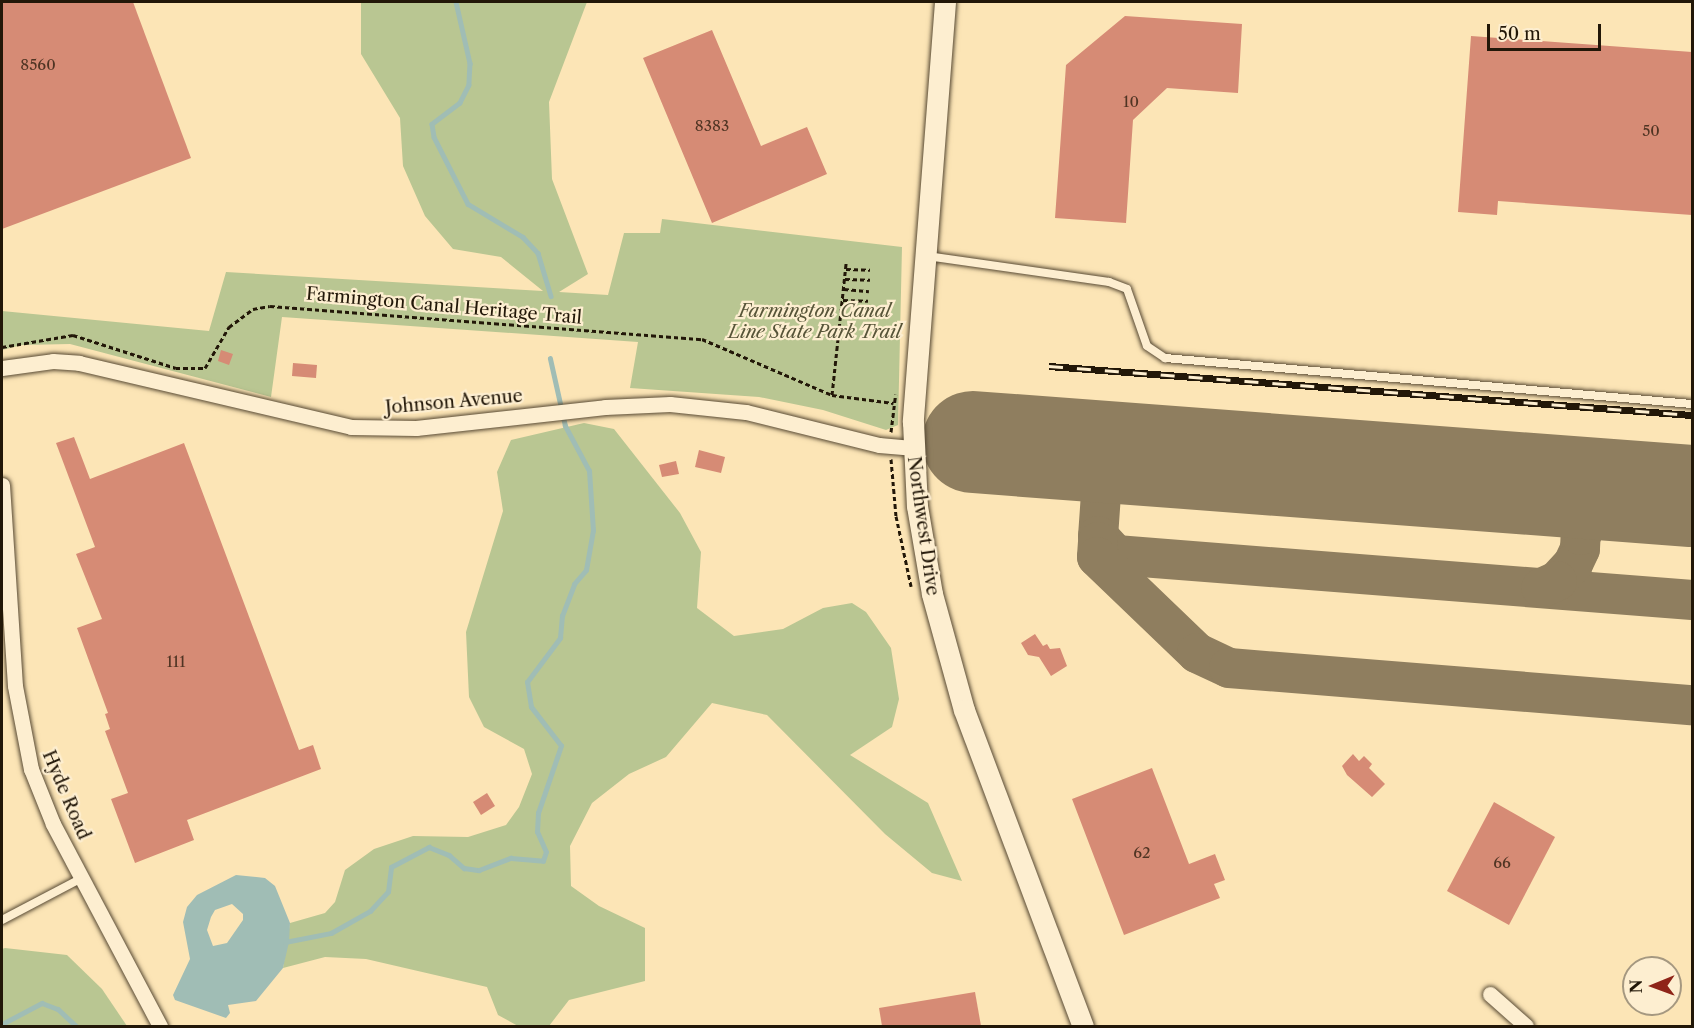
<!DOCTYPE html>
<html>
<head>
<meta charset="utf-8">
<style>
	body { margin:0 }
	#map { position:relative; width:1694px; height:1028px; overflow:hidden; background:#fce5b6; font-family:"Libre Caslon Text",serif }
	div>[style] { position:absolute }
	.green>* { inset:0; background:#b9c692 }
	.water>* { inset:0; background:#a0bdb5 }
	.stream>* { height:4.5px; margin:-2.25px; padding:0 2.25px; transform-origin:2.25px; border-radius:2.25px; background:#a0bdb5 }
	.taxiway>* { height:40px; margin:-20px; padding:0 20px; transform-origin:20px; border-radius:20px; background:#8f7e5f }
	.runway>* { height:102px; margin:-51px; padding:0 51px; transform-origin:51px; border-radius:51px; background:#8f7e5f }
	.building>* { inset:0; background:#d68b75 }
	.path>* { height:3px; margin-top:-1.5px; transform-origin:0; background:repeating-linear-gradient(90deg,#221708 0 4.5px,transparent 0 7.5px) }
	.roads { filter:drop-shadow(0 0 2px #584a34) drop-shadow(0 0 2px #584a34) }
	.lane>* { height:8px; margin:-4px; padding:0 4px; transform-origin:4px; border-radius:4px; background:#fdeed0 }
	.street>* { height:15px; margin:-7.5px; padding:0 7.5px; transform-origin:7.5px; border-radius:7.5px; background:#fdeed0 }
	.secondary>* { height:21px; margin:-10.5px; padding:0 10.5px; transform-origin:10.5px; border-radius:10.5px; background:#fdeed0 }
	.rail>* { height:7px; margin-top:-3.5px; transform-origin:0; background:repeating-linear-gradient(90deg,#fdeed0 0 14px,#221708 0 28px); box-sizing:border-box; border-block:2px solid #221708 }
	span { translate:-50% -50%; white-space:nowrap; text-align:center; line-height:1.15; -webkit-text-stroke:4.5px #fdeed0; paint-order:stroke }
	.number-label { font-size:15px; color:#4f3423 }
	.number-label span { -webkit-text-stroke-width:0 }
	.street-label { font-size:18px; color:#221708 }
	.park-label { font-size:18px; color:#575438; font-style:italic }
	.frame { position:absolute; inset:0; border:3px solid #221708; pointer-events:none }
	.north { position:absolute; left:1622px; top:956px; width:60px; height:60px; box-sizing:border-box; background:#fdeed0; border:2px solid #a59880; border-radius:50%; rotate:269deg; font-size:16px; font-weight:700; line-height:24px; text-align:center; color:#221708 }
	.north::after { content:''; display:block; margin:auto; width:21px; height:27px; background:#8f2418; clip-path:polygon(50% 0,100% 100%,50% 72%,0 100%) }
	.scale { position:absolute; left:1487px; top:24px; width:114px; height:27px; box-sizing:border-box; border:3px solid #221708; border-top:0; padding-left:8px; font-size:18px; line-height:21px; white-space:nowrap; color:#221708; -webkit-text-stroke:4px #fdeed0; paint-order:stroke }
</style>
</head>
<body>
<div id="map">
	<div class="green">
		<i style="clip-path:polygon(361px 2px,587px 2px,549px 102px,552px 179px,588px 274px,559px 292px,608px 295px,624px 233px,660px 233px,662px 219px,902px 247px,898px 425px,886px 430px,823px 410px,759px 397px,630px 388px,638px 342px,282px 317px,271px 397px,70px 344px,22px 345px,2px 350px,2px 311px,209px 331px,226px 272px,543px 291px,501px 257px,453px 249px,425px 216px,403px 166px,400px 118px,361px 54px)"></i>
		<i style="clip-path:polygon(584px 423px,614px 429px,680px 513px,701px 552px,697px 608px,734px 636px,783px 629px,823px 608px,852px 603px,866px 612px,891px 648px,899px 699px,892px 727px,850px 755px,928px 803px,962px 881px,932px 873px,885px 834px,767px 715px,712px 703px,666px 757px,629px 774px,592px 803px,570px 846px,571px 886px,599px 906px,645px 928px,645px 981px,569px 1000px,549px 1026px,518px 1026px,498px 1015px,487px 987px,366px 959px,325px 957px,283px 968px,290px 923px,325px 913px,335px 902px,345px 870px,374px 849px,413px 836px,468px 837px,506px 825px,519px 807px,532px 774px,524px 749px,484px 727px,469px 697px,466px 632px,503px 511px,497px 472px,511px 440px)"></i>
		<i style="clip-path:polygon(5px 948px,67px 955px,102px 989px,127px 1026px,2px 1026px,2px 949px)"></i>
	</div>
	<div class="water">
		<i style="clip-path:polygon(evenodd,236px 875px,265px 878px,275px 886px,290px 923px,289px 942px,283px 968px,256px 1001px,228px 1005px,230px 1013px,226px 1018px,175px 1000px,173px 995px,190px 959px,183px 922px,187px 907px,197px 895px,236px 875px,232px 904px,243px 914px,243px 920px,227px 943px,213px 946px,207px 930px,211px 917px,215px 910px,232px 904px)"></i>
	</div>
	<div class="stream">
		<i style="left:456px;top:2px;width:63px;rotate:77.1deg"></i>
		<i style="left:470px;top:63px;width:22px;rotate:93deg"></i>
		<i style="left:469px;top:85px;width:20px;rotate:117deg"></i>
		<i style="left:460px;top:103px;width:35px;rotate:143deg"></i>
		<i style="left:432px;top:124px;width:13px;rotate:81deg"></i>
		<i style="left:434px;top:137px;width:75px;rotate:63.1deg"></i>
		<i style="left:468px;top:204px;width:64px;rotate:31deg"></i>
		<i style="left:523px;top:237px;width:22px;rotate:47deg"></i>
		<i style="left:538px;top:253px;width:45px;rotate:73.2deg"></i>
		<i style="left:285px;top:942px;width:47px;rotate:-11.1deg"></i>
		<i style="left:331px;top:933px;width:45px;rotate:-29.4deg"></i>
		<i style="left:370px;top:911px;width:26px;rotate:-47deg"></i>
		<i style="left:388px;top:892px;width:25px;rotate:-83deg"></i>
		<i style="left:391px;top:867px;width:43px;rotate:-27.8deg"></i>
		<i style="left:429px;top:847px;width:22px;rotate:22deg"></i>
		<i style="left:449px;top:855px;width:20px;rotate:41deg"></i>
		<i style="left:464px;top:868px;width:15px;rotate:8deg"></i>
		<i style="left:479px;top:870px;width:34px;rotate:-21deg"></i>
		<i style="left:511px;top:858px;width:32px;rotate:5deg"></i>
		<i style="left:543px;top:861px;width:9px;rotate:-72deg"></i>
		<i style="left:546px;top:852px;width:22px;rotate:-114deg"></i>
		<i style="left:537px;top:832px;width:19px;rotate:-87deg"></i>
		<i style="left:538px;top:813px;width:71px;rotate:-71.1deg"></i>
		<i style="left:561px;top:746px;width:49px;rotate:-127.6deg"></i>
		<i style="left:531px;top:707px;width:25px;rotate:-99deg"></i>
		<i style="left:527px;top:682px;width:55px;rotate:-53.1deg"></i>
		<i style="left:560px;top:638px;width:22px;rotate:-85deg"></i>
		<i style="left:562px;top:616px;width:34px;rotate:-69deg"></i>
		<i style="left:574px;top:584px;width:18px;rotate:-49deg"></i>
		<i style="left:586px;top:570px;width:40px;rotate:-80deg"></i>
		<i style="left:593px;top:531px;width:60px;rotate:-93.8deg"></i>
		<i style="left:589px;top:471px;width:51px;rotate:-118.1deg"></i>
		<i style="left:565px;top:426px;width:69px;rotate:-102.6deg"></i>
		<i style="left:2px;top:1024px;width:45px;rotate:-27.7deg"></i>
		<i style="left:42px;top:1003px;width:17px;rotate:21deg"></i>
		<i style="left:58px;top:1009px;width:25px;rotate:43deg"></i>
	</div>
	<div class="taxiway">
		<i style="left:1104px;top:451px;width:85px;rotate:94deg"></i>
		<i style="left:1098px;top:536px;width:26px;rotate:47deg"></i>
		<i style="left:1116px;top:555px;width:578px;rotate:4.47deg"></i>
		<i style="left:1533px;top:484px;width:30px;rotate:21deg"></i>
		<i style="left:1561px;top:495px;width:22px;rotate:51deg"></i>
		<i style="left:1575px;top:512px;width:18px;rotate:71deg"></i>
		<i style="left:1581px;top:529px;width:20px;rotate:93deg"></i>
		<i style="left:1580px;top:549px;width:17px;rotate:115deg"></i>
		<i style="left:1573px;top:564px;width:23px;rotate:133deg"></i>
		<i style="left:1557px;top:581px;width:17px;rotate:156deg"></i>
		<i style="left:1581px;top:535px;width:29px;rotate:-61deg"></i>
		<i style="left:1595px;top:510px;width:39px;rotate:-29deg"></i>
		<i style="left:1098px;top:542px;width:15px;rotate:94deg"></i>
		<i style="left:1097px;top:557px;width:139px;rotate:43.8deg"></i>
		<i style="left:1197px;top:653px;width:35px;rotate:25deg"></i>
		<i style="left:1229px;top:668px;width:464px;rotate:4.6deg"></i>
	</div>
	<div class="runway">
		<i style="left:973px;top:442px;width:721px;rotate:4.3deg"></i>
	</div>
	<div class="building">
		<i style="clip-path:polygon(2px 2px,133px 2px,191px 158px,2px 229px)"></i>
		<i style="clip-path:polygon(1125px 16px,1242px 24px,1238px 93px,1167px 88px,1133px 120px,1126px 223px,1055px 218px,1066px 65px)"></i>
		<i style="clip-path:polygon(712px 30px,761px 146px,807px 127px,827px 174px,712px 223px,643px 58px)"></i>
		<i style="clip-path:polygon(1471px 36px,1692px 52px,1692px 215px,1498px 201px,1497px 215px,1458px 212px)"></i>
		<i style="clip-path:polygon(221px 350px,233px 354px,229px 365px,218px 361px)"></i>
		<i style="clip-path:polygon(293px 363px,317px 365px,316px 378px,292px 376px)"></i>
		<i style="clip-path:polygon(74px 437px,90px 479px,184px 443px,299px 750px,313px 745px,321px 769px,187px 820px,194px 840px,135px 863px,111px 799px,128px 793px,105px 731px,110px 729px,105px 714px,108px 713px,77px 628px,102px 619px,76px 554px,95px 547px,56px 443px)"></i>
		<i style="clip-path:polygon(699px 450px,725px 457px,721px 473px,695px 467px)"></i>
		<i style="clip-path:polygon(676px 461px,679px 474px,662px 477px,659px 465px)"></i>
		<i style="clip-path:polygon(1035px 634px,1043px 646px,1047px 644px,1050px 649px,1060px 648px,1067px 666px,1051px 676px,1039px 657px,1028px 655px,1021px 643px)"></i>
		<i style="clip-path:polygon(1353px 754px,1359px 761px,1364px 756px,1372px 764px,1369px 768px,1385px 784px,1372px 797px,1347px 775px,1342px 766px)"></i>
		<i style="clip-path:polygon(1152px 768px,1189px 864px,1215px 854px,1225px 880px,1214px 884px,1220px 898px,1124px 935px,1072px 799px)"></i>
		<i style="clip-path:polygon(487px 793px,495px 806px,481px 815px,473px 802px)"></i>
		<i style="clip-path:polygon(1494px 802px,1555px 837px,1509px 925px,1447px 891px)"></i>
		<i style="clip-path:polygon(975px 992px,981px 1026px,882px 1026px,879px 1008px)"></i>
	</div>
	<div class="path">
		<i style="left:846px;top:269px;width:24px;rotate:2deg"></i>
		<i style="left:845px;top:279px;width:25px;rotate:2deg"></i>
		<i style="left:844px;top:289px;width:25px;rotate:5deg"></i>
		<i style="left:843px;top:300px;width:25px;rotate:2deg"></i>
		<i style="left:2px;top:347px;width:72px;rotate:-9.6deg"></i>
		<i style="left:73px;top:335px;width:108px;rotate:17.8deg"></i>
		<i style="left:176px;top:368px;width:29px"></i>
		<i style="left:205px;top:368px;width:48px;rotate:-59.7deg"></i>
		<i style="left:229px;top:327px;width:30px;rotate:-37deg"></i>
		<i style="left:253px;top:309px;width:17px;rotate:-10deg"></i>
		<i style="left:270px;top:306px;width:433px;rotate:4.4deg"></i>
		<i style="left:702px;top:339px;width:142px;rotate:23.3deg"></i>
		<i style="left:832px;top:395px;width:62px;rotate:7.5deg"></i>
		<i style="left:832px;top:395px;width:133px;rotate:-83.9deg"></i>
		<i style="left:891px;top:432px;width:38px;rotate:-83deg"></i>
		<i style="left:891px;top:459px;width:57px;rotate:85deg"></i>
		<i style="left:896px;top:516px;width:72px;rotate:77.9deg"></i>
	</div>
	<div class="roads">
		<div class="lane">
			<i style="left:927px;top:256px;width:184px;rotate:8.1deg"></i>
			<i style="left:1109px;top:282px;width:19px;rotate:21deg"></i>
			<i style="left:1127px;top:289px;width:60px;rotate:70.7deg"></i>
			<i style="left:1147px;top:346px;width:22px;rotate:34deg"></i>
			<i style="left:1165px;top:358px;width:529px;rotate:4.99deg"></i>
			<i style="left:2px;top:920px;width:90px;rotate:-27.7deg"></i>
		</div>
		<div class="street">
			<i style="left:2px;top:368px;width:51px;rotate:-7.8deg"></i>
			<i style="left:53px;top:361px;width:26px;rotate:4deg"></i>
			<i style="left:79px;top:363px;width:279px;rotate:13.2deg"></i>
			<i style="left:351px;top:427px;width:65px;rotate:0.9deg"></i>
			<i style="left:416px;top:428px;width:190px;rotate:-6.3deg"></i>
			<i style="left:605px;top:407px;width:65px;rotate:-2.6deg"></i>
			<i style="left:670px;top:404px;width:76px;rotate:6deg"></i>
			<i style="left:746px;top:412px;width:137px;rotate:13.9deg"></i>
			<i style="left:879px;top:445px;width:33px;rotate:5deg"></i>
			<i style="left:2px;top:485px;width:201px;rotate:86.3deg"></i>
			<i style="left:15px;top:686px;width:85px;rotate:79.1deg"></i>
			<i style="left:31px;top:769px;width:59px;rotate:68.2deg"></i>
			<i style="left:53px;top:824px;width:229px;rotate:62.1deg"></i>
			<i style="left:1490px;top:994px;width:48px;rotate:41.6deg"></i>
		</div>
		<div class="secondary">
			<i style="left:945px;top:2px;width:421px;rotate:94.4deg"></i>
			<i style="left:913px;top:422px;width:84px;rotate:87.3deg"></i>
			<i style="left:917px;top:506px;width:89px;rotate:80.3deg"></i>
			<i style="left:932px;top:594px;width:120px;rotate:74.6deg"></i>
			<i style="left:964px;top:710px;width:338px;rotate:69.4deg"></i>
		</div>
	</div>
	<div class="rail">
		<i style="left:1049px;top:366px;width:645px;rotate:4.36deg"></i>
	</div>
	<div class="number-label">
		<span style="left:38px;top:65px">8560</span>
		<span style="left:1131px;top:102px">10</span>
		<span style="left:712px;top:126px">8383</span>
		<span style="left:1651px;top:131px">50</span>
		<span style="left:176px;top:662px">111</span>
		<span style="left:1142px;top:853px">62</span>
		<span style="left:1502px;top:863px">66</span>
	</div>
	<div class="street-label">
		<span style="left:444px;top:306px;rotate:5deg">Farmington Canal Heritage Trail</span>
		<span style="left:454px;top:402px;rotate:-5deg">Johnson Avenue</span>
		<span style="left:923px;top:526px;rotate:82deg">Northwest Drive</span>
		<span style="left:66px;top:795px;rotate:67deg">Hyde Road</span>
	</div>
	<div class="park-label">
		<span style="left:815px;top:322px">Farmington Canal<br>Line State Park Trail</span>
	</div>
	<div class="frame"></div>
	<div class="north">N</div>
	<div class="scale">50 m</div>
</div>
</body>
</html>
